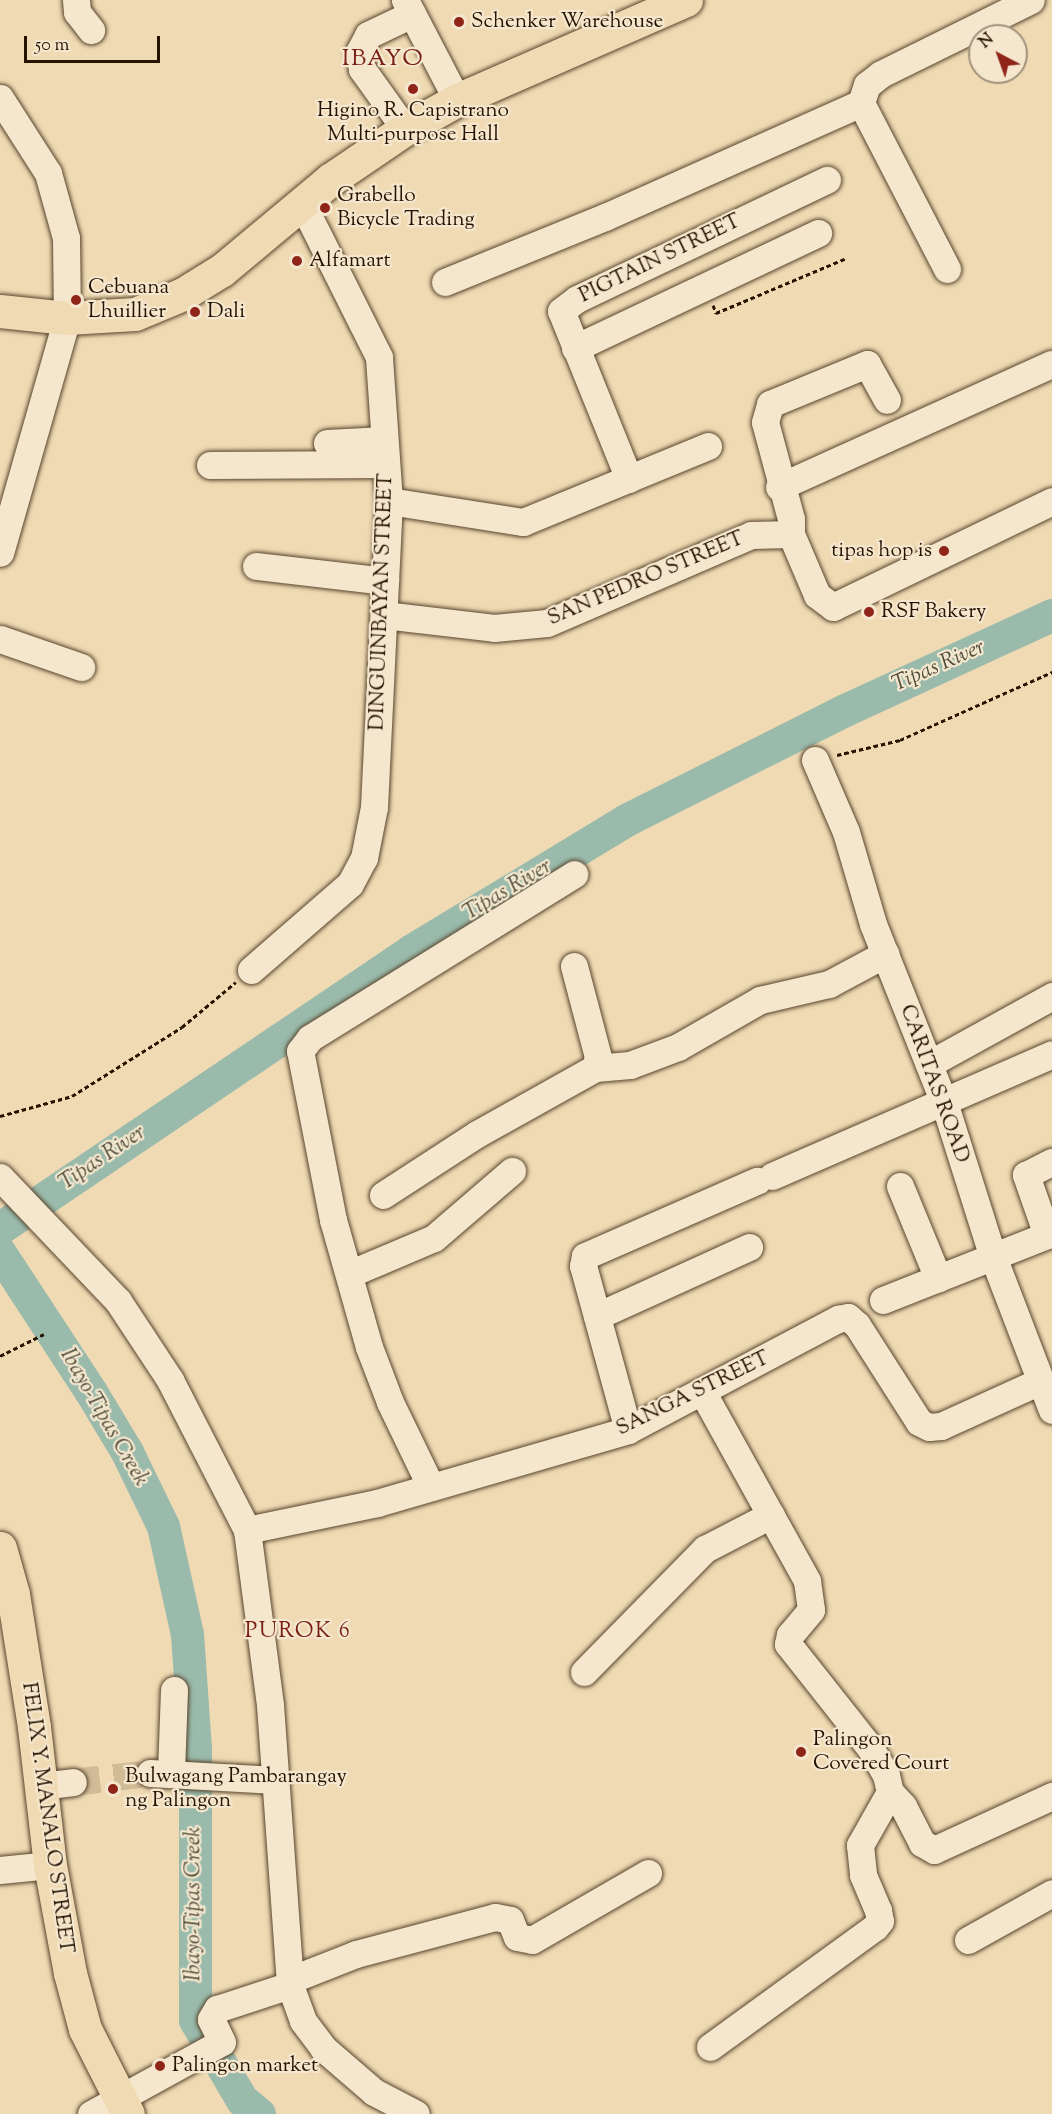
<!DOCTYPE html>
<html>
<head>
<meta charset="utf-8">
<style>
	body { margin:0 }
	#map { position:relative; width:1052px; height:2114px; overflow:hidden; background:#efdab3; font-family:"Sorts Mill Goudy",serif }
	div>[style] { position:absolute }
	.river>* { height:33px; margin:-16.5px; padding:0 16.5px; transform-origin:16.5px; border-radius:16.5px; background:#9abbac }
	.minor-tunnel>* { height:27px; margin-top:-13.5px; transform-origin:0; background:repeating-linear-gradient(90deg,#d1bc98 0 27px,transparent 0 41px) }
	.path>* { height:3px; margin-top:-1.5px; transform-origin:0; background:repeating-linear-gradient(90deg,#261300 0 4.5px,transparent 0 7.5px) }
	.roads { filter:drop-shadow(0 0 2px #58452d) drop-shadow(0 0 2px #58452d) }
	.minor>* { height:27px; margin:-13.5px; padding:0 13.5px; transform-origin:13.5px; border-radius:13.5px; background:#f5e7ce }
	.major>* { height:33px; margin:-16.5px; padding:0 16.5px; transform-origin:16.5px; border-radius:16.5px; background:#efdab3 }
	.dots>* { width:16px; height:16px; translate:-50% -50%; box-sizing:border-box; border:3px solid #f5e7ce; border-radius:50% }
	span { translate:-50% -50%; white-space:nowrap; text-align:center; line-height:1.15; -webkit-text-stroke:4.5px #f5e7ce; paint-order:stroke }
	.poi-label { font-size:21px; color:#261300 }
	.left { translate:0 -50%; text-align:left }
	.right { translate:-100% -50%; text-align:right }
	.street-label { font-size:21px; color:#261300 }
	.water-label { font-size:22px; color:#4f4e3c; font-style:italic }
	.neighbourhood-label { font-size:22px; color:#7a1f14; letter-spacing:1.5px }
	.quarter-label { font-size:24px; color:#7a1f14; letter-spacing:1.5px }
	.north { position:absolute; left:968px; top:24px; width:60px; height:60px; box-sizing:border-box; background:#f5e7ce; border:2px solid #a2927c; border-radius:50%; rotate:319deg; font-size:16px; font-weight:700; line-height:24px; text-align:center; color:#261300 }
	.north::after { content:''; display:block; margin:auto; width:21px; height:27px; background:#8f2418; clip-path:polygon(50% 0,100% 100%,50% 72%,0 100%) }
	.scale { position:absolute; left:24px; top:36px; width:136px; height:27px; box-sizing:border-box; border:3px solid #261300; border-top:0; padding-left:8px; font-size:18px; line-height:21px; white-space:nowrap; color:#261300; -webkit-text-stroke:4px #f5e7ce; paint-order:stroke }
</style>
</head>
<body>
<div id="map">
	<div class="river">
		<i style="left:0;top:1228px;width:495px;rotate:-34deg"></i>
		<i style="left:410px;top:951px;width:253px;rotate:-31.2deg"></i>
		<i style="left:626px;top:820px;width:245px;rotate:-26.7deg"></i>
		<i style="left:845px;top:710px;width:228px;rotate:-24.7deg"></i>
		<i style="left:0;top:1253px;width:166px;rotate:56.8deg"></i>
		<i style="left:91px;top:1392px;width:70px;rotate:59deg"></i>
		<i style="left:127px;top:1452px;width:82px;rotate:64.1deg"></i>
		<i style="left:163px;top:1526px;width:111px;rotate:77.5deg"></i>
		<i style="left:187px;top:1634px;width:113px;rotate:86deg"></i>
		<i style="left:195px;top:1747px;width:273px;rotate:90deg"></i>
		<i style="left:195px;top:2020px;width:93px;rotate:59.6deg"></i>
		<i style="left:242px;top:2100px;width:22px;rotate:39deg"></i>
	</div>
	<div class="minor-tunnel">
		<i style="left:73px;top:1782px;width:78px;rotate:-6.7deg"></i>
	</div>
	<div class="path">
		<i style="left:713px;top:305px;width:9px;rotate:69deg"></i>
		<i style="left:716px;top:313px;width:142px;rotate:-22.8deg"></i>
		<i style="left:837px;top:755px;width:65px;rotate:-13.4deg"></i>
		<i style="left:900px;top:740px;width:167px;rotate:-24.1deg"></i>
		<i style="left:0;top:1116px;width:75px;rotate:-15.5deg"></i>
		<i style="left:72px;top:1096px;width:130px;rotate:-32.1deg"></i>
		<i style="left:182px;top:1027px;width:70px;rotate:-39.8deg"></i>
		<i style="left:0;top:1356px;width:49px;rotate:-26.6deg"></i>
	</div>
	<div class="roads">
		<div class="minor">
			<i style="left:76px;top:0;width:12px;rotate:85deg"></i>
			<i style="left:77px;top:12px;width:23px;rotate:52deg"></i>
			<i style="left:405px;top:0;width:113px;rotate:62.5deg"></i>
			<i style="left:0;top:98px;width:89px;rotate:57.4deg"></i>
			<i style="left:48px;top:173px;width:67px;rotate:74.5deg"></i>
			<i style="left:66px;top:238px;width:80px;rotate:89.3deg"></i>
			<i style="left:67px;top:318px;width:244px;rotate:105.9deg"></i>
			<i style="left:861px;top:103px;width:187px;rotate:62.6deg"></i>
			<i style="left:405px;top:129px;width:74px;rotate:-125.6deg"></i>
			<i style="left:362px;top:69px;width:17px;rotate:-100deg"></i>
			<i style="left:359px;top:52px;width:19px;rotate:-62deg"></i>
			<i style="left:368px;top:35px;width:49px;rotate:-25.5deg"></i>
			<i style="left:445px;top:282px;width:173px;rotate:-22.1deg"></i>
			<i style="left:605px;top:217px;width:280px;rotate:-24deg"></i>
			<i style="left:861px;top:103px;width:19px;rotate:-72deg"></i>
			<i style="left:867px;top:85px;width:18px;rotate:-38deg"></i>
			<i style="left:881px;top:74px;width:167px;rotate:-26.3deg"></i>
			<i style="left:575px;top:348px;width:269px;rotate:-25.3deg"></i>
			<i style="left:327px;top:443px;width:57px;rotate:-3deg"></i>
			<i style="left:210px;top:465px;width:176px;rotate:-0.3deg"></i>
			<i style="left:629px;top:479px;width:181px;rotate:-112deg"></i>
			<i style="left:561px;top:311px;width:20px;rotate:-37deg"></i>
			<i style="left:577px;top:299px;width:277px;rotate:-25.5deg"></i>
			<i style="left:779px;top:487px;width:299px;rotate:-24.3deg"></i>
			<i style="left:389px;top:501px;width:136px;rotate:8.9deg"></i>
			<i style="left:523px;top:522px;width:200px;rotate:-22.3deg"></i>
			<i style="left:791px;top:534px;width:66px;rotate:66.9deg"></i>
			<i style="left:817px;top:595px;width:20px;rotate:37deg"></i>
			<i style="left:833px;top:607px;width:243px;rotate:-25.8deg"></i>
			<i style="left:791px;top:534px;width:15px;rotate:-90deg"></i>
			<i style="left:791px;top:519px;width:100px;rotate:-105deg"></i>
			<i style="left:765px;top:422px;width:19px;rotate:-74deg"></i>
			<i style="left:770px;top:404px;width:105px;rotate:-22.4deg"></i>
			<i style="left:867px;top:364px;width:41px;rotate:60.9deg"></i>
			<i style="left:256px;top:566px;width:130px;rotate:6.6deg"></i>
			<i style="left:384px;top:615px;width:111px;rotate:6.7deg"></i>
			<i style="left:494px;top:628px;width:53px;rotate:-5.4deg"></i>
			<i style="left:547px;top:623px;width:222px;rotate:-23.3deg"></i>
			<i style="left:751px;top:535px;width:40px;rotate:-1.4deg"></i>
			<i style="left:0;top:639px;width:86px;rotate:19.1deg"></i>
			<i style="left:815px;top:760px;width:78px;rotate:66.7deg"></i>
			<i style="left:846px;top:832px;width:96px;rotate:73.6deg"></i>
			<i style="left:873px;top:924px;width:192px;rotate:68.3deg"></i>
			<i style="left:944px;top:1102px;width:159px;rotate:72.5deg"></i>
			<i style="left:992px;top:1254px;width:167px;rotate:69deg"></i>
			<i style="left:251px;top:970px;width:131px;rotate:-41deg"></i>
			<i style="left:350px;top:884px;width:30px;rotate:-62deg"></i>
			<i style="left:364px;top:858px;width:52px;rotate:-78.9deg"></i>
			<i style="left:374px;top:807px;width:306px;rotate:-87.2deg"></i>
			<i style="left:389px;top:501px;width:144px;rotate:-94deg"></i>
			<i style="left:379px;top:357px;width:172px;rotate:-116.6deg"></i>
			<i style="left:929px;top:1064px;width:141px;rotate:-28.9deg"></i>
			<i style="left:595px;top:1068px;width:35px;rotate:-5deg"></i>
			<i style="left:630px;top:1065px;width:51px;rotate:-20.6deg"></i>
			<i style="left:678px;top:1047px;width:95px;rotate:-29.8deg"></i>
			<i style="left:760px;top:1000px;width:71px;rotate:-13.1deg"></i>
			<i style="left:829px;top:984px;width:64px;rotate:-28.2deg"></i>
			<i style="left:772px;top:1176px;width:305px;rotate:-23.5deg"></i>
			<i style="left:0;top:1177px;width:171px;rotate:46.4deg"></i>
			<i style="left:118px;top:1301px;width:95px;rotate:56.6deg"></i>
			<i style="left:170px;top:1380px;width:169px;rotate:62.8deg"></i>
			<i style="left:247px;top:1530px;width:177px;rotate:82.5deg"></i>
			<i style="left:270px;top:1705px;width:281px;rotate:85.9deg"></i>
			<i style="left:290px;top:1985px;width:38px;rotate:70deg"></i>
			<i style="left:303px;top:2021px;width:34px;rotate:53deg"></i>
			<i style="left:323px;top:2048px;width:67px;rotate:40.8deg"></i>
			<i style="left:374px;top:2092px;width:47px;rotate:27.6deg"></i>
			<i style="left:900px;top:1186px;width:100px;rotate:67.6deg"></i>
			<i style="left:383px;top:1195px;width:112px;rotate:-33deg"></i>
			<i style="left:477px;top:1134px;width:135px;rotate:-29.2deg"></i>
			<i style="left:595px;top:1068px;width:11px;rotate:-75deg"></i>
			<i style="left:598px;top:1057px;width:94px;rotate:-104.8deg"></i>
			<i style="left:349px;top:1274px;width:92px;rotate:-23deg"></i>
			<i style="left:434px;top:1238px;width:103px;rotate:-40.7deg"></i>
			<i style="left:883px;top:1300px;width:176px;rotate:-21.6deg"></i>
			<i style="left:1047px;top:1235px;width:64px;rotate:-109.3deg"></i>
			<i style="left:1026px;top:1175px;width:29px;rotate:-27deg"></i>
			<i style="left:597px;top:1316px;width:167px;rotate:-24.4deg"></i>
			<i style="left:703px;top:1393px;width:215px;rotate:61deg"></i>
			<i style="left:807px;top:1581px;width:29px;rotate:82deg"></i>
			<i style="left:811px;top:1610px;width:33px;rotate:130deg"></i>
			<i style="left:790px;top:1635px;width:9px;rotate:103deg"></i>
			<i style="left:788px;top:1644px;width:134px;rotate:51.7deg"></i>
			<i style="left:871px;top:1749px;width:30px;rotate:60deg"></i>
			<i style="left:886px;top:1775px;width:17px;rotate:77deg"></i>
			<i style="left:890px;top:1792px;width:61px;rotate:119.5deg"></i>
			<i style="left:860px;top:1845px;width:30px;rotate:84deg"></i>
			<i style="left:863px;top:1875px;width:38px;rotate:67deg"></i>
			<i style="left:878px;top:1910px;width:11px;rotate:80deg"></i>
			<i style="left:880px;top:1921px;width:8px;rotate:130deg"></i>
			<i style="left:875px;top:1927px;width:204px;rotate:144deg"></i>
			<i style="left:628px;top:1430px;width:170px;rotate:-105.3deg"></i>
			<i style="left:583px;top:1266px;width:10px;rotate:-79deg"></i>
			<i style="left:585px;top:1256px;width:188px;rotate:-23.6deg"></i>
			<i style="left:431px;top:1487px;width:94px;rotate:-115.8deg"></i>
			<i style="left:390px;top:1402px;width:59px;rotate:-110.9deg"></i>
			<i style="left:369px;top:1347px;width:132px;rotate:-105.8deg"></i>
			<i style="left:333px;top:1220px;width:172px;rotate:-101deg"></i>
			<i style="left:300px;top:1051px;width:16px;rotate:-52deg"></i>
			<i style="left:310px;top:1038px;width:311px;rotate:-31.8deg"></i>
			<i style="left:247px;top:1530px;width:133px;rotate:-11.7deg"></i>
			<i style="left:377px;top:1503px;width:261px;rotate:-16.2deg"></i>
			<i style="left:628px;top:1430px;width:238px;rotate:-27.9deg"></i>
			<i style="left:838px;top:1319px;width:10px;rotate:-11deg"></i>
			<i style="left:848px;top:1317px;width:12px;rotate:42deg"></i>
			<i style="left:857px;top:1325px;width:115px;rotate:57.4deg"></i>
			<i style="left:919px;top:1422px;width:11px;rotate:27deg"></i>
			<i style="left:929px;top:1427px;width:12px;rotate:-5deg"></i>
			<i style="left:941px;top:1426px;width:109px;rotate:-24.4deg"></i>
			<i style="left:584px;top:1672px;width:173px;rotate:-45.5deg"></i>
			<i style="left:705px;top:1549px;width:74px;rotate:-27.3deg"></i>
			<i style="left:171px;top:1772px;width:82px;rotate:-87.9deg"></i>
			<i style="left:150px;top:1773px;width:126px;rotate:3.2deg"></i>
			<i style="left:41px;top:1786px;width:32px;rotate:-7deg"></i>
			<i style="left:890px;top:1792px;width:19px;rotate:47deg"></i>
			<i style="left:903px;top:1806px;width:42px;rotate:62.8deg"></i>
			<i style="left:922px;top:1843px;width:14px;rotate:30deg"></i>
			<i style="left:934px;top:1850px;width:130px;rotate:-24.6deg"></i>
			<i style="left:0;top:1870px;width:50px;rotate:-5.7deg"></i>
			<i style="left:968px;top:1940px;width:96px;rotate:-29.2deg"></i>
			<i style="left:290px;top:1980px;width:71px;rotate:-21.5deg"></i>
			<i style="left:356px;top:1954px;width:144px;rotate:-14.9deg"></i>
			<i style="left:495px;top:1917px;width:15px;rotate:11deg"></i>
			<i style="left:510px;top:1920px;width:18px;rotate:68deg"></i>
			<i style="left:517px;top:1937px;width:15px;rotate:11deg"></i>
			<i style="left:532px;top:1940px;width:134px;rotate:-30deg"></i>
			<i style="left:91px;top:2114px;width:149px;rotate:-28.8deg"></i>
			<i style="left:222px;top:2042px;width:25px;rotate:-116deg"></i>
			<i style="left:211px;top:2019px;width:12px;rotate:-59deg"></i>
			<i style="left:217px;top:2009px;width:77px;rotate:-18.2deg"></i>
		</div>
		<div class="major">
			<i style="left:0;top:311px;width:67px;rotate:6deg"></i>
			<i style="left:67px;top:318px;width:68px;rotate:-3.4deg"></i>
			<i style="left:135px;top:314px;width:52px;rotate:-22.6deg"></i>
			<i style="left:183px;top:294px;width:46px;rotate:-31.6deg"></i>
			<i style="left:222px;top:270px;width:141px;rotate:-39.8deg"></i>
			<i style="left:330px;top:180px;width:91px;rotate:-34.2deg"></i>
			<i style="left:405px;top:129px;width:60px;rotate:-29.1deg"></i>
			<i style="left:457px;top:100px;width:250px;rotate:-23.6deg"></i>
			<i style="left:0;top:1548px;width:48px;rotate:74.2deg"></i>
			<i style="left:13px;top:1594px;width:135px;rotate:81deg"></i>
			<i style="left:34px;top:1727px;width:139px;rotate:83.4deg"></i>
			<i style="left:50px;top:1865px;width:110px;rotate:79.5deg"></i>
			<i style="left:70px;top:1973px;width:58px;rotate:75deg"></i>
			<i style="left:85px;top:2029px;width:95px;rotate:63.2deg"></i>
		</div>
	</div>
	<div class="dots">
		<i style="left:459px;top:22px;background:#8f2418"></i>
		<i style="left:413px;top:89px;background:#8f2418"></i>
		<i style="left:325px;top:208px;background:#8f2418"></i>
		<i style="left:297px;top:261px;background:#8f2418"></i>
		<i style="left:76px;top:300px;background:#8f2418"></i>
		<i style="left:195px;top:312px;background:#8f2418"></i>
		<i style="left:944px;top:551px;background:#8f2418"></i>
		<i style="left:869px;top:612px;background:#8f2418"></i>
		<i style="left:801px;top:1752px;background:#8f2418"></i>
		<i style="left:113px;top:1789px;background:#8f2418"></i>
		<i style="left:160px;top:2066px;background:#8f2418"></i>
	</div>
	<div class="poi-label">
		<span class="left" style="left:471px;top:22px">Schenker Warehouse</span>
		<span style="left:413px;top:123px">Higino R. Capistrano<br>Multi-purpose Hall</span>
		<span class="left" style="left:337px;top:208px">Grabello<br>Bicycle Trading</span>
		<span class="left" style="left:309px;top:261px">Alfamart</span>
		<span class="left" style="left:88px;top:300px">Cebuana<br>Lhuillier</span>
		<span class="left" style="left:207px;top:312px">Dali</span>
		<span class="right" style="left:932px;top:551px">tipas hop is</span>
		<span class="left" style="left:881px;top:612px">RSF Bakery</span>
		<span class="left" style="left:813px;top:1752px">Palingon<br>Covered Court</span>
		<span class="left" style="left:125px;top:1789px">Bulwagang Pambarangay<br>ng Palingon</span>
		<span class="left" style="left:172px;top:2066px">Palingon market</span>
	</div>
	<div class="street-label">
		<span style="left:660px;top:259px;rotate:-26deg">PIGTAIN STREET</span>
		<span style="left:646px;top:579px;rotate:-23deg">SAN PEDRO STREET</span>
		<span style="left:382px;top:602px;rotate:-88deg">DINGUINBAYAN STREET</span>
		<span style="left:934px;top:1084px;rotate:70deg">CARITAS ROAD</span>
		<span style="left:693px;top:1394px;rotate:-26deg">SANGA STREET</span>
		<span style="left:47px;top:1818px;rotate:82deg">FELIX Y. MANALO STREET</span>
	</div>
	<div class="water-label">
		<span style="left:939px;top:667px;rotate:-24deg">Tipas River</span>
		<span style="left:508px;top:891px;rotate:-31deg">Tipas River</span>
		<span style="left:103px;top:1159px;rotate:-34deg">Tipas River</span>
		<span style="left:103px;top:1418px;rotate:60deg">Ibayo-Tipas Creek</span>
		<span style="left:195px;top:1904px;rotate:-90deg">Ibayo-Tipas Creek</span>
	</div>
	<div class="neighbourhood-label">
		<span style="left:298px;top:1633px">PUROK 6</span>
	</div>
	<div class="quarter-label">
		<span style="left:383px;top:60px">IBAYO</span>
	</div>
	<div class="north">N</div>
	<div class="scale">50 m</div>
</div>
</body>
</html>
